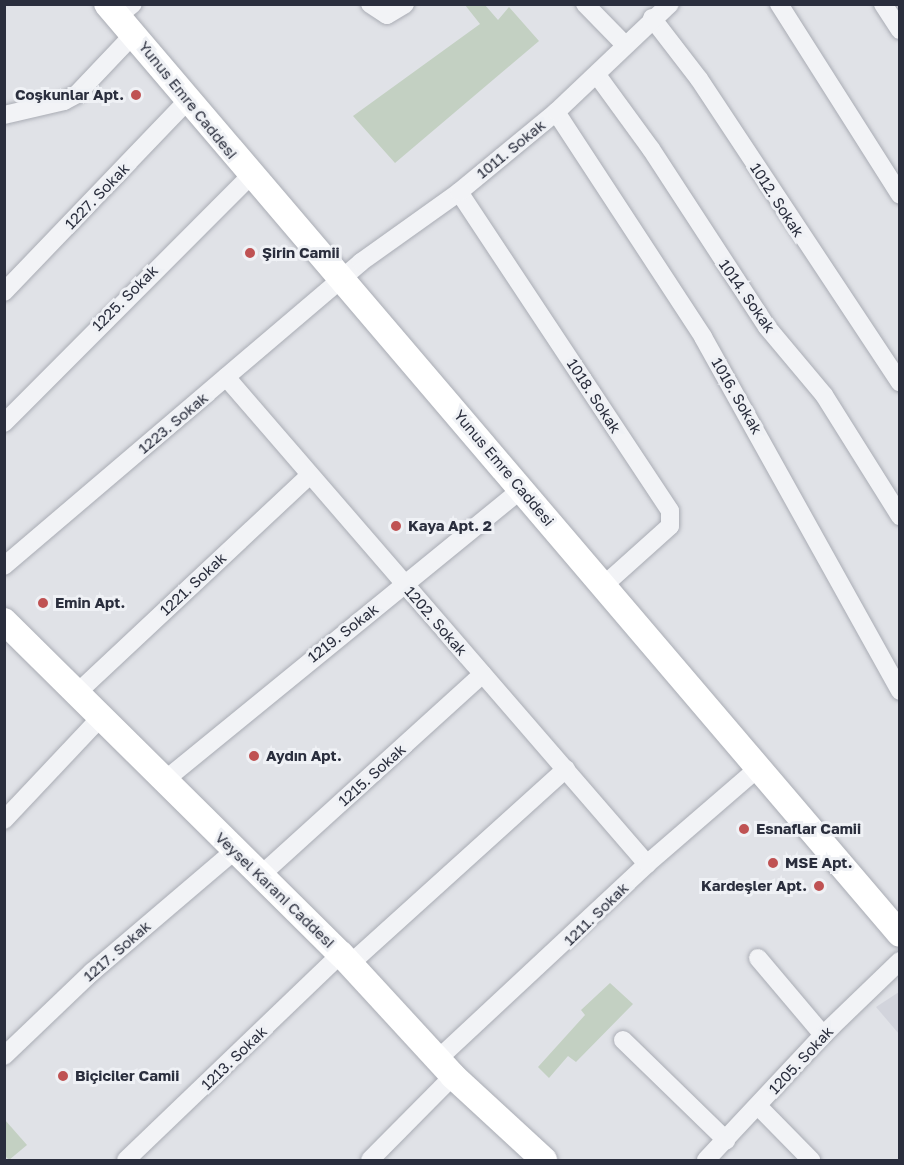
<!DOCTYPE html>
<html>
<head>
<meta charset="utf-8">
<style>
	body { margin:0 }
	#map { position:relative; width:904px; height:1165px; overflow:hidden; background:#e0e2e7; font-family:"Golos Text",sans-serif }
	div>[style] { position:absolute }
	.built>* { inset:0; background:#d2d4dc }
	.green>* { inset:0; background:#c3d0c2 }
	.roads { filter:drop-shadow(0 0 2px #a9acb4) drop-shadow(0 0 2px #a9acb4) }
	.street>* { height:18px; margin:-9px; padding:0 9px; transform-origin:9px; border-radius:9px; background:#f2f3f6 }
	.secondary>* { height:26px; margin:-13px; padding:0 13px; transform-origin:13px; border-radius:13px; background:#fff }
	.dots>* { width:16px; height:16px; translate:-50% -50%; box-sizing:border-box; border:3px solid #eff1f5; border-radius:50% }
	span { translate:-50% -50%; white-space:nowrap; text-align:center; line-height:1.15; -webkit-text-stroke:6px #eff1f5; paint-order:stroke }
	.poi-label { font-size:15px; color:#2a2e3d; font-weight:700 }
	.right { translate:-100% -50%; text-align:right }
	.left { translate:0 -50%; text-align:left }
	.street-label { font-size:15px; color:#2a2e3d }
	.frame { position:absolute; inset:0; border:6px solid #2a2e3d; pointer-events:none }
</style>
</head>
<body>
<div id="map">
	<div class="built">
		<i style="clip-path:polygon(899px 992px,899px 1034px,876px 1007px)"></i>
	</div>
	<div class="green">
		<i style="clip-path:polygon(465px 5px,485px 5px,498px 20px,509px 7px,539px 41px,395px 163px,353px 116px,480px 24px)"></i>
		<i style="clip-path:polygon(610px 983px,633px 1004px,576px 1062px,568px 1056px,549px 1078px,538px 1067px,585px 1015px,581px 1010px)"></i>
		<i style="clip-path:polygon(5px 1120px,27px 1145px,9px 1160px,5px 1156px)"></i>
	</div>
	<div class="roads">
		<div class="street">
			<i style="left:370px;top:4px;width:20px;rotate:33deg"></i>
			<i style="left:387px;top:15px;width:21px;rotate:-31deg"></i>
			<i style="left:585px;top:4px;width:56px;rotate:45.7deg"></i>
			<i style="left:779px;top:4px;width:226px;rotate:57.6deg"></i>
			<i style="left:883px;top:4px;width:31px;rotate:57deg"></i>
			<i style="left:118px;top:16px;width:19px;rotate:-39deg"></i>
			<i style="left:652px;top:18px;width:77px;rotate:52.4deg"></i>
			<i style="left:699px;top:79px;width:364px;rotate:56.5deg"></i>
			<i style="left:597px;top:75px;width:92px;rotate:53.9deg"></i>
			<i style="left:651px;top:149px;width:212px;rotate:56.9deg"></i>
			<i style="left:767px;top:327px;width:89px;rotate:50deg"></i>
			<i style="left:824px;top:395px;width:143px;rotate:57.9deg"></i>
			<i style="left:556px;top:112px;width:269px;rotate:56.8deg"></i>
			<i style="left:703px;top:337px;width:405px;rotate:60.9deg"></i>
			<i style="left:4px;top:115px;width:62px;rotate:-13.1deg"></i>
			<i style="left:64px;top:101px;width:15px;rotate:-28deg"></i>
			<i style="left:77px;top:94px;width:83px;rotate:-46.5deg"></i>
			<i style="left:459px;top:192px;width:382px;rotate:56.5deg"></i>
			<i style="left:670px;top:511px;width:15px;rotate:90deg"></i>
			<i style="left:670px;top:526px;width:91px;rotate:138.1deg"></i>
			<i style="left:4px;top:292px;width:267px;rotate:-46.2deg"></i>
			<i style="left:226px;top:377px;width:644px;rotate:49.16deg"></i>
			<i style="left:4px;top:423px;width:349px;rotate:-45.1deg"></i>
			<i style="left:4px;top:566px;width:469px;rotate:-40.4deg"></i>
			<i style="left:361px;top:262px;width:120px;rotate:-35.5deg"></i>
			<i style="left:459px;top:192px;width:126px;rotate:-39.5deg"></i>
			<i style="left:556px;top:112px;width:157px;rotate:-43.5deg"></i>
			<i style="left:77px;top:693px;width:319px;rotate:-43.1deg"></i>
			<i style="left:165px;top:780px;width:462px;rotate:-39.2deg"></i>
			<i style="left:4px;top:820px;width:141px;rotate:-46.7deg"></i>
			<i style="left:261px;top:875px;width:299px;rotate:-42.2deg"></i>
			<i style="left:758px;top:958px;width:101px;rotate:49.8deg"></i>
			<i style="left:350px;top:964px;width:291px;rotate:-42.1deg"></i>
			<i style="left:623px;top:1040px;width:144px;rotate:44.2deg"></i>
			<i style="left:4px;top:1056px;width:122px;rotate:-43.7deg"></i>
			<i style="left:92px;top:972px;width:187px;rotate:-40.4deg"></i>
			<i style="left:438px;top:1059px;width:286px;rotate:-43deg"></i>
			<i style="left:647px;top:864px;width:144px;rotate:-40.8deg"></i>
			<i style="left:758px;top:1106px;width:76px;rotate:45.5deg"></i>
			<i style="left:126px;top:1160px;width:298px;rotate:-43.8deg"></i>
			<i style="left:370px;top:1160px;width:118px;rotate:-45.3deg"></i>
			<i style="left:706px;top:1160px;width:171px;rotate:-46.9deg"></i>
			<i style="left:823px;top:1035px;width:107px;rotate:-43.9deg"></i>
		</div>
		<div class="secondary">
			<i style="left:107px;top:4px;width:1222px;rotate:49.55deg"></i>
			<i style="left:4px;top:621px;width:474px;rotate:44.7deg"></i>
			<i style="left:341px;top:954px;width:166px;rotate:47.4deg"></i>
			<i style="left:453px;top:1076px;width:124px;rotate:42.7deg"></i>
		</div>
	</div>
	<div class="dots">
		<i style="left:136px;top:95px;background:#bf5253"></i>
		<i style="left:250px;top:253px;background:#bf5253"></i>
		<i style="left:396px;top:526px;background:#bf5253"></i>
		<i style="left:43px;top:603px;background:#bf5253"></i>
		<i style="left:254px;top:756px;background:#bf5253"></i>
		<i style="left:744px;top:829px;background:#bf5253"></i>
		<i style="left:773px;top:863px;background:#bf5253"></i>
		<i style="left:819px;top:886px;background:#bf5253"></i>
		<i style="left:63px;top:1076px;background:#bf5253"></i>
	</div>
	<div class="poi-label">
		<span class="right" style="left:124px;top:95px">Coşkunlar Apt.</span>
		<span class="left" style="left:262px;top:253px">Şirin Camii</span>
		<span class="left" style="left:408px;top:526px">Kaya Apt. 2</span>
		<span class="left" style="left:55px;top:603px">Emin Apt.</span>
		<span class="left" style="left:266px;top:756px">Aydın Apt.</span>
		<span class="left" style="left:756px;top:829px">Esnaflar Camii</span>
		<span class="left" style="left:785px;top:863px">MSE Apt.</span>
		<span class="right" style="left:807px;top:886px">Kardeşler Apt.</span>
		<span class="left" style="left:75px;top:1076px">Biçiciler Camii</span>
	</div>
	<div class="street-label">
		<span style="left:188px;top:100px;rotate:51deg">Yunus Emre Caddesi</span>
		<span style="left:511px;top:149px;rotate:-39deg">1011. Sokak</span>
		<span style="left:97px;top:196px;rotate:-46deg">1227. Sokak</span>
		<span style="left:777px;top:200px;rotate:57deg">1012. Sokak</span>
		<span style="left:747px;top:296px;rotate:55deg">1014. Sokak</span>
		<span style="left:125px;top:298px;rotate:-45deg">1225. Sokak</span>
		<span style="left:594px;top:396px;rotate:57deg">1018. Sokak</span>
		<span style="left:737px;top:396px;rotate:60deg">1016. Sokak</span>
		<span style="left:173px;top:423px;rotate:-40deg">1223. Sokak</span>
		<span style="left:504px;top:468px;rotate:50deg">Yunus Emre Caddesi</span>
		<span style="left:193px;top:584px;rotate:-43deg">1221. Sokak</span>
		<span style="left:436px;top:621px;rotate:49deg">1202. Sokak</span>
		<span style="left:343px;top:633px;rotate:-38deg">1219. Sokak</span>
		<span style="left:372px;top:775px;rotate:-42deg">1215. Sokak</span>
		<span style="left:275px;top:890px;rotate:44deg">Veysel Karani Caddesi</span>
		<span style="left:596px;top:914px;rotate:-44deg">1211. Sokak</span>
		<span style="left:117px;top:951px;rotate:-41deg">1217. Sokak</span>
		<span style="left:234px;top:1058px;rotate:-44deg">1213. Sokak</span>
		<span style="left:801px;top:1060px;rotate:-47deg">1205. Sokak</span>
	</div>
	<div class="frame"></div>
</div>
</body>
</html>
